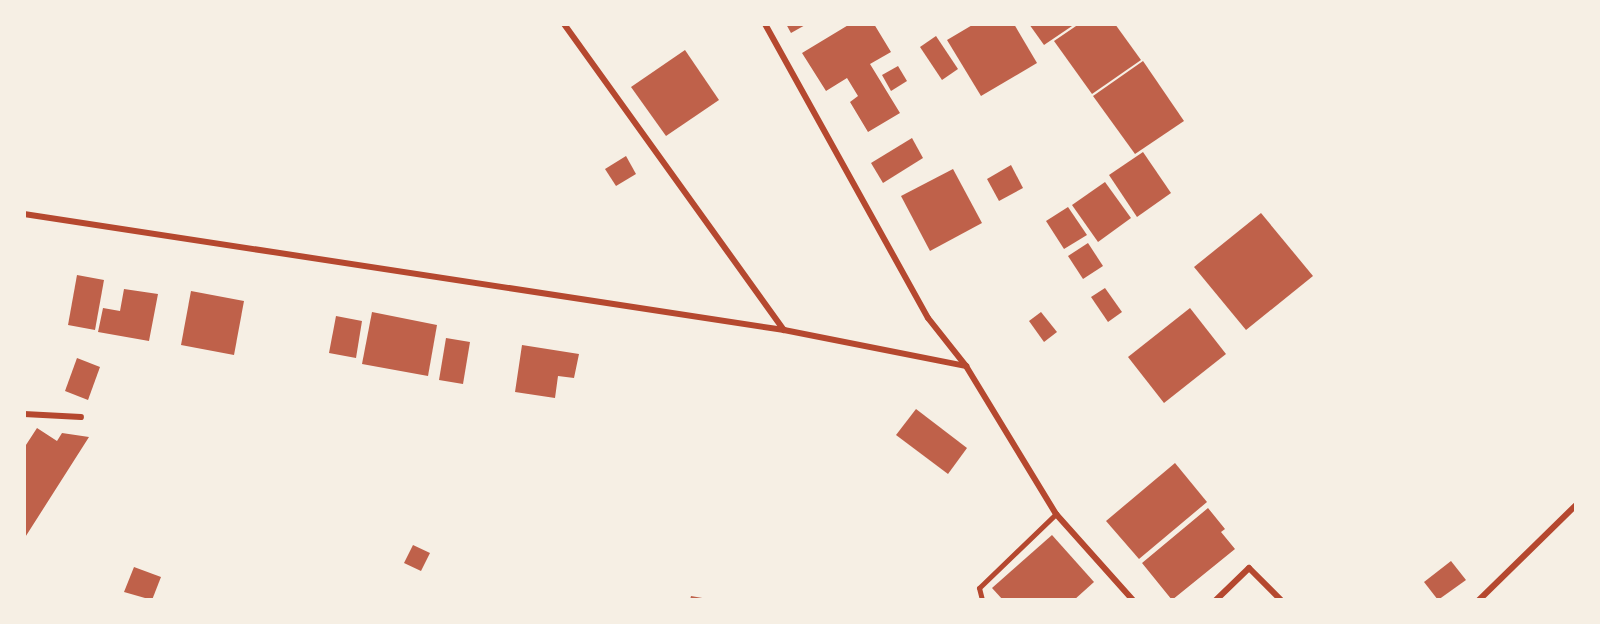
<!DOCTYPE html>
<html>
<head>
<meta charset="utf-8">
<style>
	body { margin:0 }
	#map { position:relative; width:1600px; height:624px; overflow:hidden; background:#f6efe4; font-family:Helvetica,sans-serif }
	div>[style] { position:absolute }
	.building>* { inset:0; background:#bf614a }
	.service>* { height:4.5px; margin:-2.25px; padding:0 2.25px; transform-origin:2.25px; border-radius:2.25px; background:#b5482f }
	.minor>* { height:6px; margin:-3px; padding:0 3px; transform-origin:3px; border-radius:3px; background:#b5482f }
	span { translate:-50% -50%; white-space:nowrap; text-align:center; line-height:1.15; -webkit-text-stroke:6px #f6efe4; paint-order:stroke }
	.frame { position:absolute; inset:0; border:26px solid #f6efe4; pointer-events:none }
</style>
</head>
<body>
<div id="map">
	<div class="building">
		<i style="clip-path:polygon(786px 24px,807px 24px,791px 33px)"></i>
		<i style="clip-path:polygon(850px 24px,874px 24px,891px 52px,870px 64px,900px 113px,868px 132px,850px 102px,858px 96px,847px 78px,826px 91px,802px 53px)"></i>
		<i style="clip-path:polygon(974px 24px,1014px 24px,1037px 63px,981px 96px,947px 40px)"></i>
		<i style="clip-path:polygon(1029px 24px,1075px 24px,1044px 45px)"></i>
		<i style="clip-path:polygon(1079px 24px,1115px 24px,1141px 60px,1092px 94px,1054px 41px)"></i>
		<i style="clip-path:polygon(936px 36px,958px 69px,942px 80px,920px 47px)"></i>
		<i style="clip-path:polygon(685px 50px,719px 100px,666px 136px,631px 87px)"></i>
		<i style="clip-path:polygon(1143px 61px,1184px 121px,1135px 154px,1093px 96px)"></i>
		<i style="clip-path:polygon(898px 66px,907px 81px,891px 91px,882px 75px)"></i>
		<i style="clip-path:polygon(912px 138px,923px 158px,883px 183px,871px 163px)"></i>
		<i style="clip-path:polygon(1143px 152px,1171px 193px,1137px 217px,1109px 175px)"></i>
		<i style="clip-path:polygon(626px 156px,636px 174px,616px 186px,605px 169px)"></i>
		<i style="clip-path:polygon(1011px 165px,1023px 188px,999px 201px,987px 179px)"></i>
		<i style="clip-path:polygon(953px 169px,982px 223px,930px 251px,901px 196px)"></i>
		<i style="clip-path:polygon(1105px 182px,1131px 218px,1098px 242px,1072px 205px)"></i>
		<i style="clip-path:polygon(1068px 207px,1087px 235px,1064px 249px,1046px 221px)"></i>
		<i style="clip-path:polygon(1261px 213px,1313px 276px,1246px 330px,1194px 267px)"></i>
		<i style="clip-path:polygon(1088px 243px,1103px 266px,1083px 279px,1068px 256px)"></i>
		<i style="clip-path:polygon(77px 275px,104px 280px,95px 330px,68px 325px)"></i>
		<i style="clip-path:polygon(1105px 288px,1122px 312px,1108px 322px,1091px 297px)"></i>
		<i style="clip-path:polygon(124px 289px,158px 294px,149px 341px,98px 332px,103px 308px,120px 311px)"></i>
		<i style="clip-path:polygon(191px 291px,244px 301px,234px 355px,181px 345px)"></i>
		<i style="clip-path:polygon(1190px 308px,1226px 354px,1164px 403px,1128px 357px)"></i>
		<i style="clip-path:polygon(372px 312px,437px 325px,428px 376px,362px 364px)"></i>
		<i style="clip-path:polygon(1041px 312px,1057px 332px,1044px 342px,1029px 321px)"></i>
		<i style="clip-path:polygon(336px 316px,362px 321px,356px 358px,329px 353px)"></i>
		<i style="clip-path:polygon(446px 338px,470px 342px,463px 384px,439px 380px)"></i>
		<i style="clip-path:polygon(522px 345px,579px 354px,574px 378px,558px 376px,555px 398px,515px 392px)"></i>
		<i style="clip-path:polygon(77px 358px,100px 367px,88px 400px,65px 391px)"></i>
		<i style="clip-path:polygon(916px 409px,967px 448px,948px 474px,896px 435px)"></i>
		<i style="clip-path:polygon(37px 428px,57px 441px,62px 433px,89px 437px,24px 539px,24px 448px)"></i>
		<i style="clip-path:polygon(1175px 463px,1207px 502px,1139px 559px,1106px 521px)"></i>
		<i style="clip-path:polygon(1208px 508px,1225px 529px,1221px 532px,1235px 549px,1172px 600px,1142px 563px)"></i>
		<i style="clip-path:polygon(1052px 535px,1094px 582px,1074px 600px,1003px 600px,992px 588px)"></i>
		<i style="clip-path:polygon(413px 545px,430px 553px,421px 571px,404px 563px)"></i>
		<i style="clip-path:polygon(1451px 561px,1466px 580px,1438px 600px,1424px 582px)"></i>
		<i style="clip-path:polygon(134px 567px,161px 577px,152px 600px,124px 592px)"></i>
		<i style="clip-path:polygon(691px 596px,708px 599px,708px 600px,690px 600px)"></i>
	</div>
	<div class="service">
		<i style="left:982px;top:600px;width:12px;rotate:-104deg"></i>
		<i style="left:979px;top:588px;width:107px;rotate:-43.9deg"></i>
	</div>
	<div class="minor">
		<i style="left:564px;top:24px;width:377px;rotate:54.3deg"></i>
		<i style="left:765px;top:24px;width:336px;rotate:61deg"></i>
		<i style="left:928px;top:318px;width:61px;rotate:51.6deg"></i>
		<i style="left:966px;top:366px;width:173px;rotate:58.7deg"></i>
		<i style="left:1056px;top:514px;width:115px;rotate:48.2deg"></i>
		<i style="left:24px;top:214px;width:769px;rotate:8.68deg"></i>
		<i style="left:784px;top:330px;width:186px;rotate:11.2deg"></i>
		<i style="left:24px;top:414px;width:57px;rotate:3deg"></i>
		<i style="left:1216px;top:600px;width:46px;rotate:-44.1deg"></i>
		<i style="left:1249px;top:568px;width:45px;rotate:45deg"></i>
		<i style="left:1479px;top:600px;width:136px;rotate:-44.4deg"></i>
	</div>
	<div class="frame"></div>
</div>
</body>
</html>
